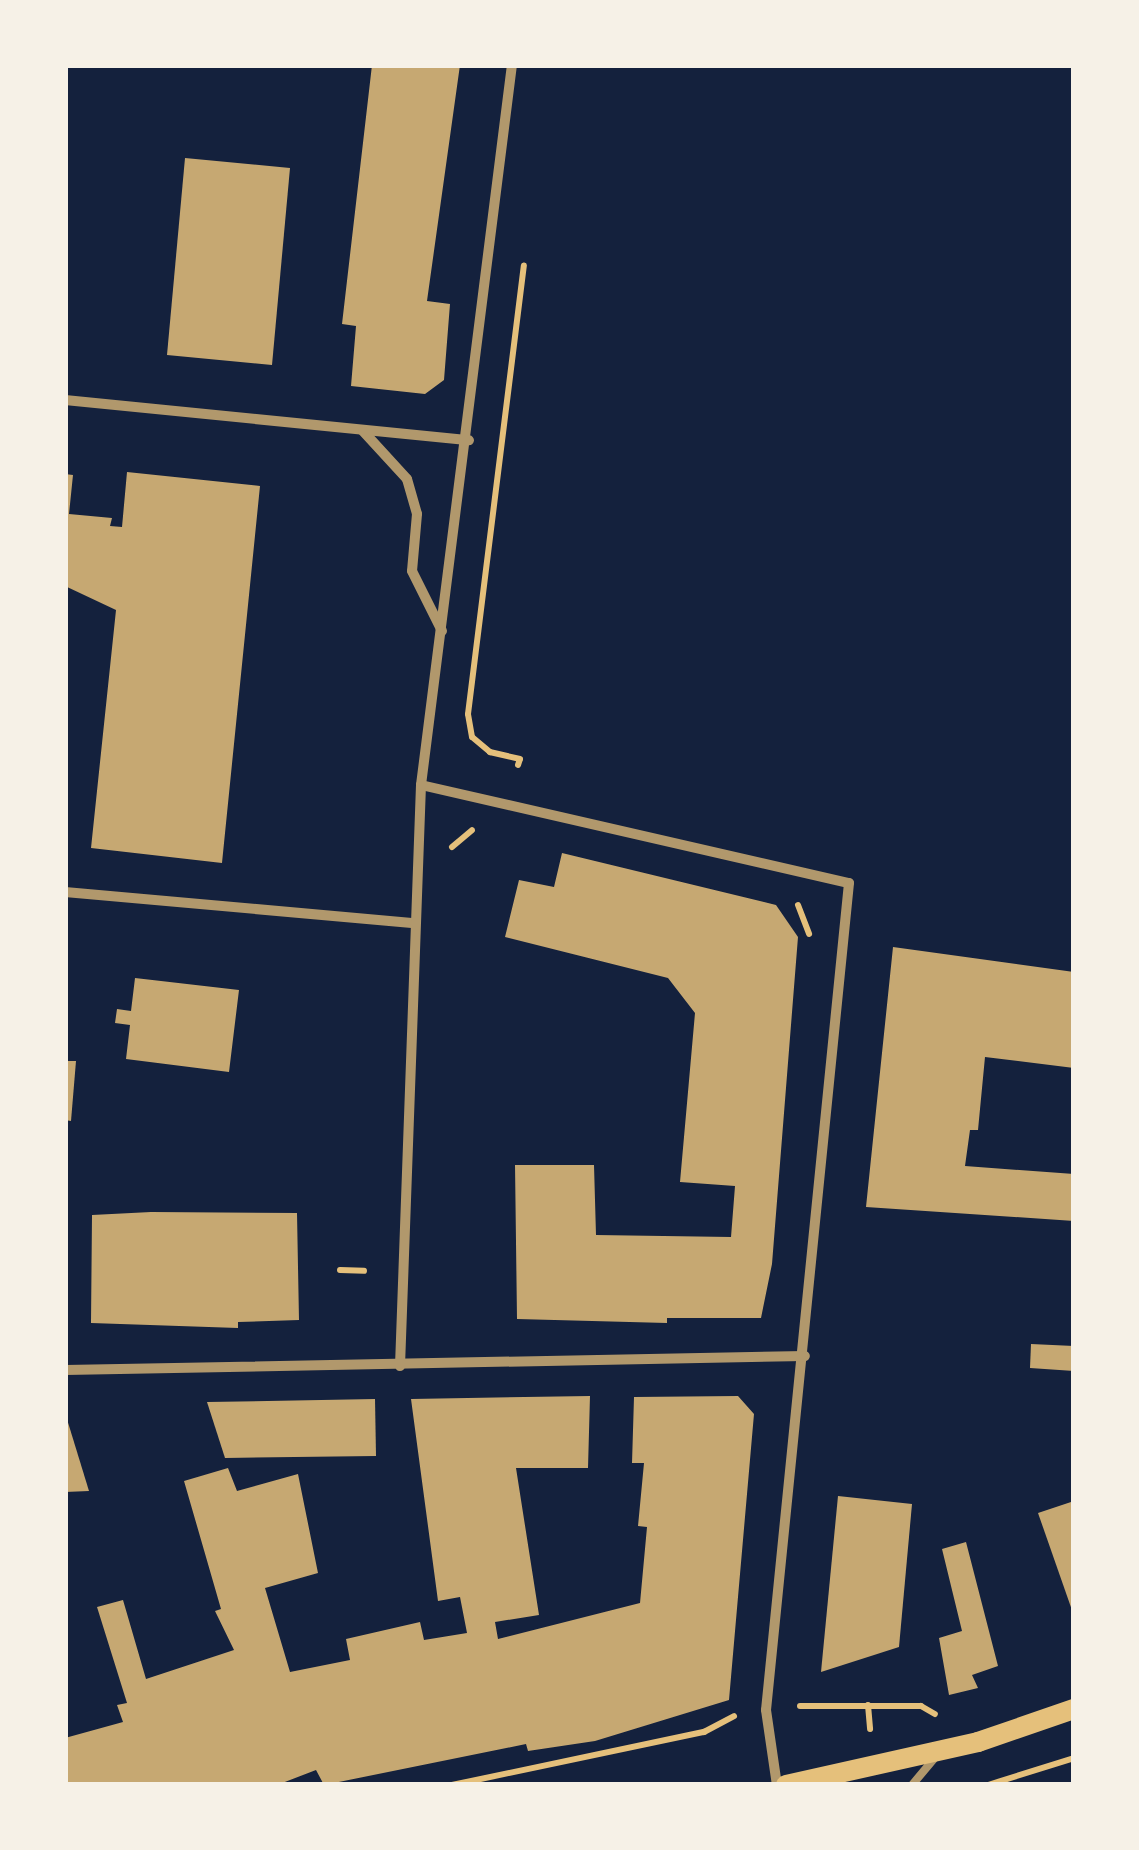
<!DOCTYPE html>
<html>
<head>
<meta charset="utf-8">
<style>
	body { margin:0 }
	#map { position:relative; width:1139px; height:1850px; overflow:hidden; background:#14213d; font-family:Inter,sans-serif }
	div>[style] { position:absolute }
	.building>* { inset:0; background:#c6a872 }
	.path>* { height:6px; margin:-3px; padding:0 3px; transform-origin:3px; border-radius:3px; background:#e5c07b }
	.service>* { height:8px; margin:-4px; padding:0 4px; transform-origin:4px; border-radius:4px; background:#b1986c }
	.minor>* { height:10px; margin:-5px; padding:0 5px; transform-origin:5px; border-radius:5px; background:#b1986c }
	.secondary>* { height:20px; margin:-10px; padding:0 10px; transform-origin:10px; border-radius:10px; background:#e5c07b }
	span { translate:-50% -50%; white-space:nowrap; text-align:center; line-height:1.15; -webkit-text-stroke:10px #f6f1e7; paint-order:stroke }
	.frame { position:absolute; inset:0; border:68px solid #f6f1e7; pointer-events:none }
</style>
</head>
<body>
<div id="map">
	<div class="building">
		<i style="clip-path:polygon(372px 65px,460px 65px,427px 301px,450px 304px,444px 380px,425px 394px,351px 386px,356px 326px,342px 324px)"></i>
		<i style="clip-path:polygon(185px 158px,290px 168px,272px 365px,167px 355px)"></i>
		<i style="clip-path:polygon(127px 472px,260px 486px,222px 863px,91px 848px,116px 610px,65px 586px,65px 474px,73px 475px,69px 514px,112px 518px,110px 526px,122px 527px)"></i>
		<i style="clip-path:polygon(562px 853px,776px 905px,798px 937px,772px 1264px,761px 1318px,667px 1318px,667px 1323px,517px 1319px,515px 1165px,594px 1165px,596px 1235px,731px 1237px,735px 1186px,680px 1182px,695px 1013px,668px 978px,505px 937px,519px 880px,554px 887px)"></i>
		<i style="clip-path:polygon(893px 947px,1074px 972px,1074px 1068px,985px 1057px,978px 1130px,970px 1130px,965px 1166px,1074px 1174px,1074px 1221px,866px 1207px)"></i>
		<i style="clip-path:polygon(135px 978px,239px 990px,229px 1072px,126px 1059px,130px 1025px,115px 1023px,117px 1009px,131px 1011px)"></i>
		<i style="clip-path:polygon(65px 1061px,76px 1061px,71px 1121px,65px 1120px)"></i>
		<i style="clip-path:polygon(151px 1212px,297px 1213px,299px 1320px,238px 1322px,238px 1328px,91px 1323px,92px 1215px)"></i>
		<i style="clip-path:polygon(1031px 1344px,1074px 1346px,1074px 1371px,1030px 1368px)"></i>
		<i style="clip-path:polygon(590px 1396px,588px 1468px,516px 1468px,539px 1615px,495px 1622px,498px 1639px,640px 1603px,647px 1527px,638px 1526px,644px 1463px,632px 1463px,634px 1397px,738px 1396px,754px 1414px,729px 1700px,595px 1741px,528px 1751px,526px 1744px,324px 1785px,316px 1770px,277px 1785px,65px 1785px,65px 1738px,123px 1722px,117px 1705px,127px 1703px,97px 1607px,123px 1600px,146px 1679px,234px 1650px,215px 1611px,221px 1609px,184px 1481px,228px 1468px,237px 1491px,298px 1474px,318px 1573px,265px 1588px,290px 1672px,350px 1660px,346px 1639px,420px 1622px,424px 1640px,467px 1633px,460px 1597px,438px 1601px,411px 1399px)"></i>
		<i style="clip-path:polygon(375px 1399px,376px 1456px,225px 1458px,207px 1402px)"></i>
		<i style="clip-path:polygon(65px 1416px,66px 1416px,89px 1491px,65px 1492px)"></i>
		<i style="clip-path:polygon(838px 1496px,912px 1504px,899px 1647px,821px 1672px)"></i>
		<i style="clip-path:polygon(1074px 1501px,1074px 1613px,1073px 1613px,1038px 1513px)"></i>
		<i style="clip-path:polygon(966px 1542px,998px 1666px,972px 1675px,978px 1688px,949px 1695px,939px 1638px,962px 1631px,942px 1549px)"></i>
	</div>
	<div class="path">
		<i style="left:518px;top:765px;width:6px;rotate:-72deg"></i>
		<i style="left:520px;top:759px;width:31px;rotate:-167deg"></i>
		<i style="left:490px;top:752px;width:23px;rotate:-140deg"></i>
		<i style="left:472px;top:737px;width:23px;rotate:-100deg"></i>
		<i style="left:468px;top:714px;width:452px;rotate:-82.9deg"></i>
		<i style="left:452px;top:847px;width:26px;rotate:-40deg"></i>
		<i style="left:798px;top:905px;width:31px;rotate:69deg"></i>
		<i style="left:340px;top:1270px;width:24px;rotate:2deg"></i>
		<i style="left:868px;top:1705px;width:24px;rotate:85deg"></i>
		<i style="left:800px;top:1706px;width:121px"></i>
		<i style="left:921px;top:1706px;width:16px;rotate:30deg"></i>
		<i style="left:452px;top:1785px;width:258px;rotate:-11.9deg"></i>
		<i style="left:704px;top:1732px;width:34px;rotate:-28deg"></i>
		<i style="left:988px;top:1785px;width:90px;rotate:-17.4deg"></i>
	</div>
	<div class="service">
		<i style="left:912px;top:1785px;width:35px;rotate:-50deg"></i>
	</div>
	<div class="minor">
		<i style="left:65px;top:400px;width:406px;rotate:5.7deg"></i>
		<i style="left:363px;top:431px;width:65px;rotate:47.5deg"></i>
		<i style="left:407px;top:479px;width:36px;rotate:74deg"></i>
		<i style="left:417px;top:514px;width:57px;rotate:95deg"></i>
		<i style="left:412px;top:571px;width:67px;rotate:63.4deg"></i>
		<i style="left:421px;top:785px;width:439px;rotate:12.9deg"></i>
		<i style="left:849px;top:883px;width:831px;rotate:95.73deg"></i>
		<i style="left:766px;top:1710px;width:76px;rotate:81.7deg"></i>
		<i style="left:65px;top:892px;width:351px;rotate:5.1deg"></i>
		<i style="left:400px;top:1366px;width:581px;rotate:-87.93deg"></i>
		<i style="left:421px;top:785px;width:726px;rotate:-82.8deg"></i>
		<i style="left:65px;top:1370px;width:740px;rotate:-1.08deg"></i>
	</div>
	<div class="secondary">
		<i style="left:786px;top:1785px;width:197px;rotate:-12.6deg"></i>
		<i style="left:978px;top:1742px;width:102px;rotate:-19deg"></i>
	</div>
	<div class="frame"></div>
</div>
</body>
</html>
